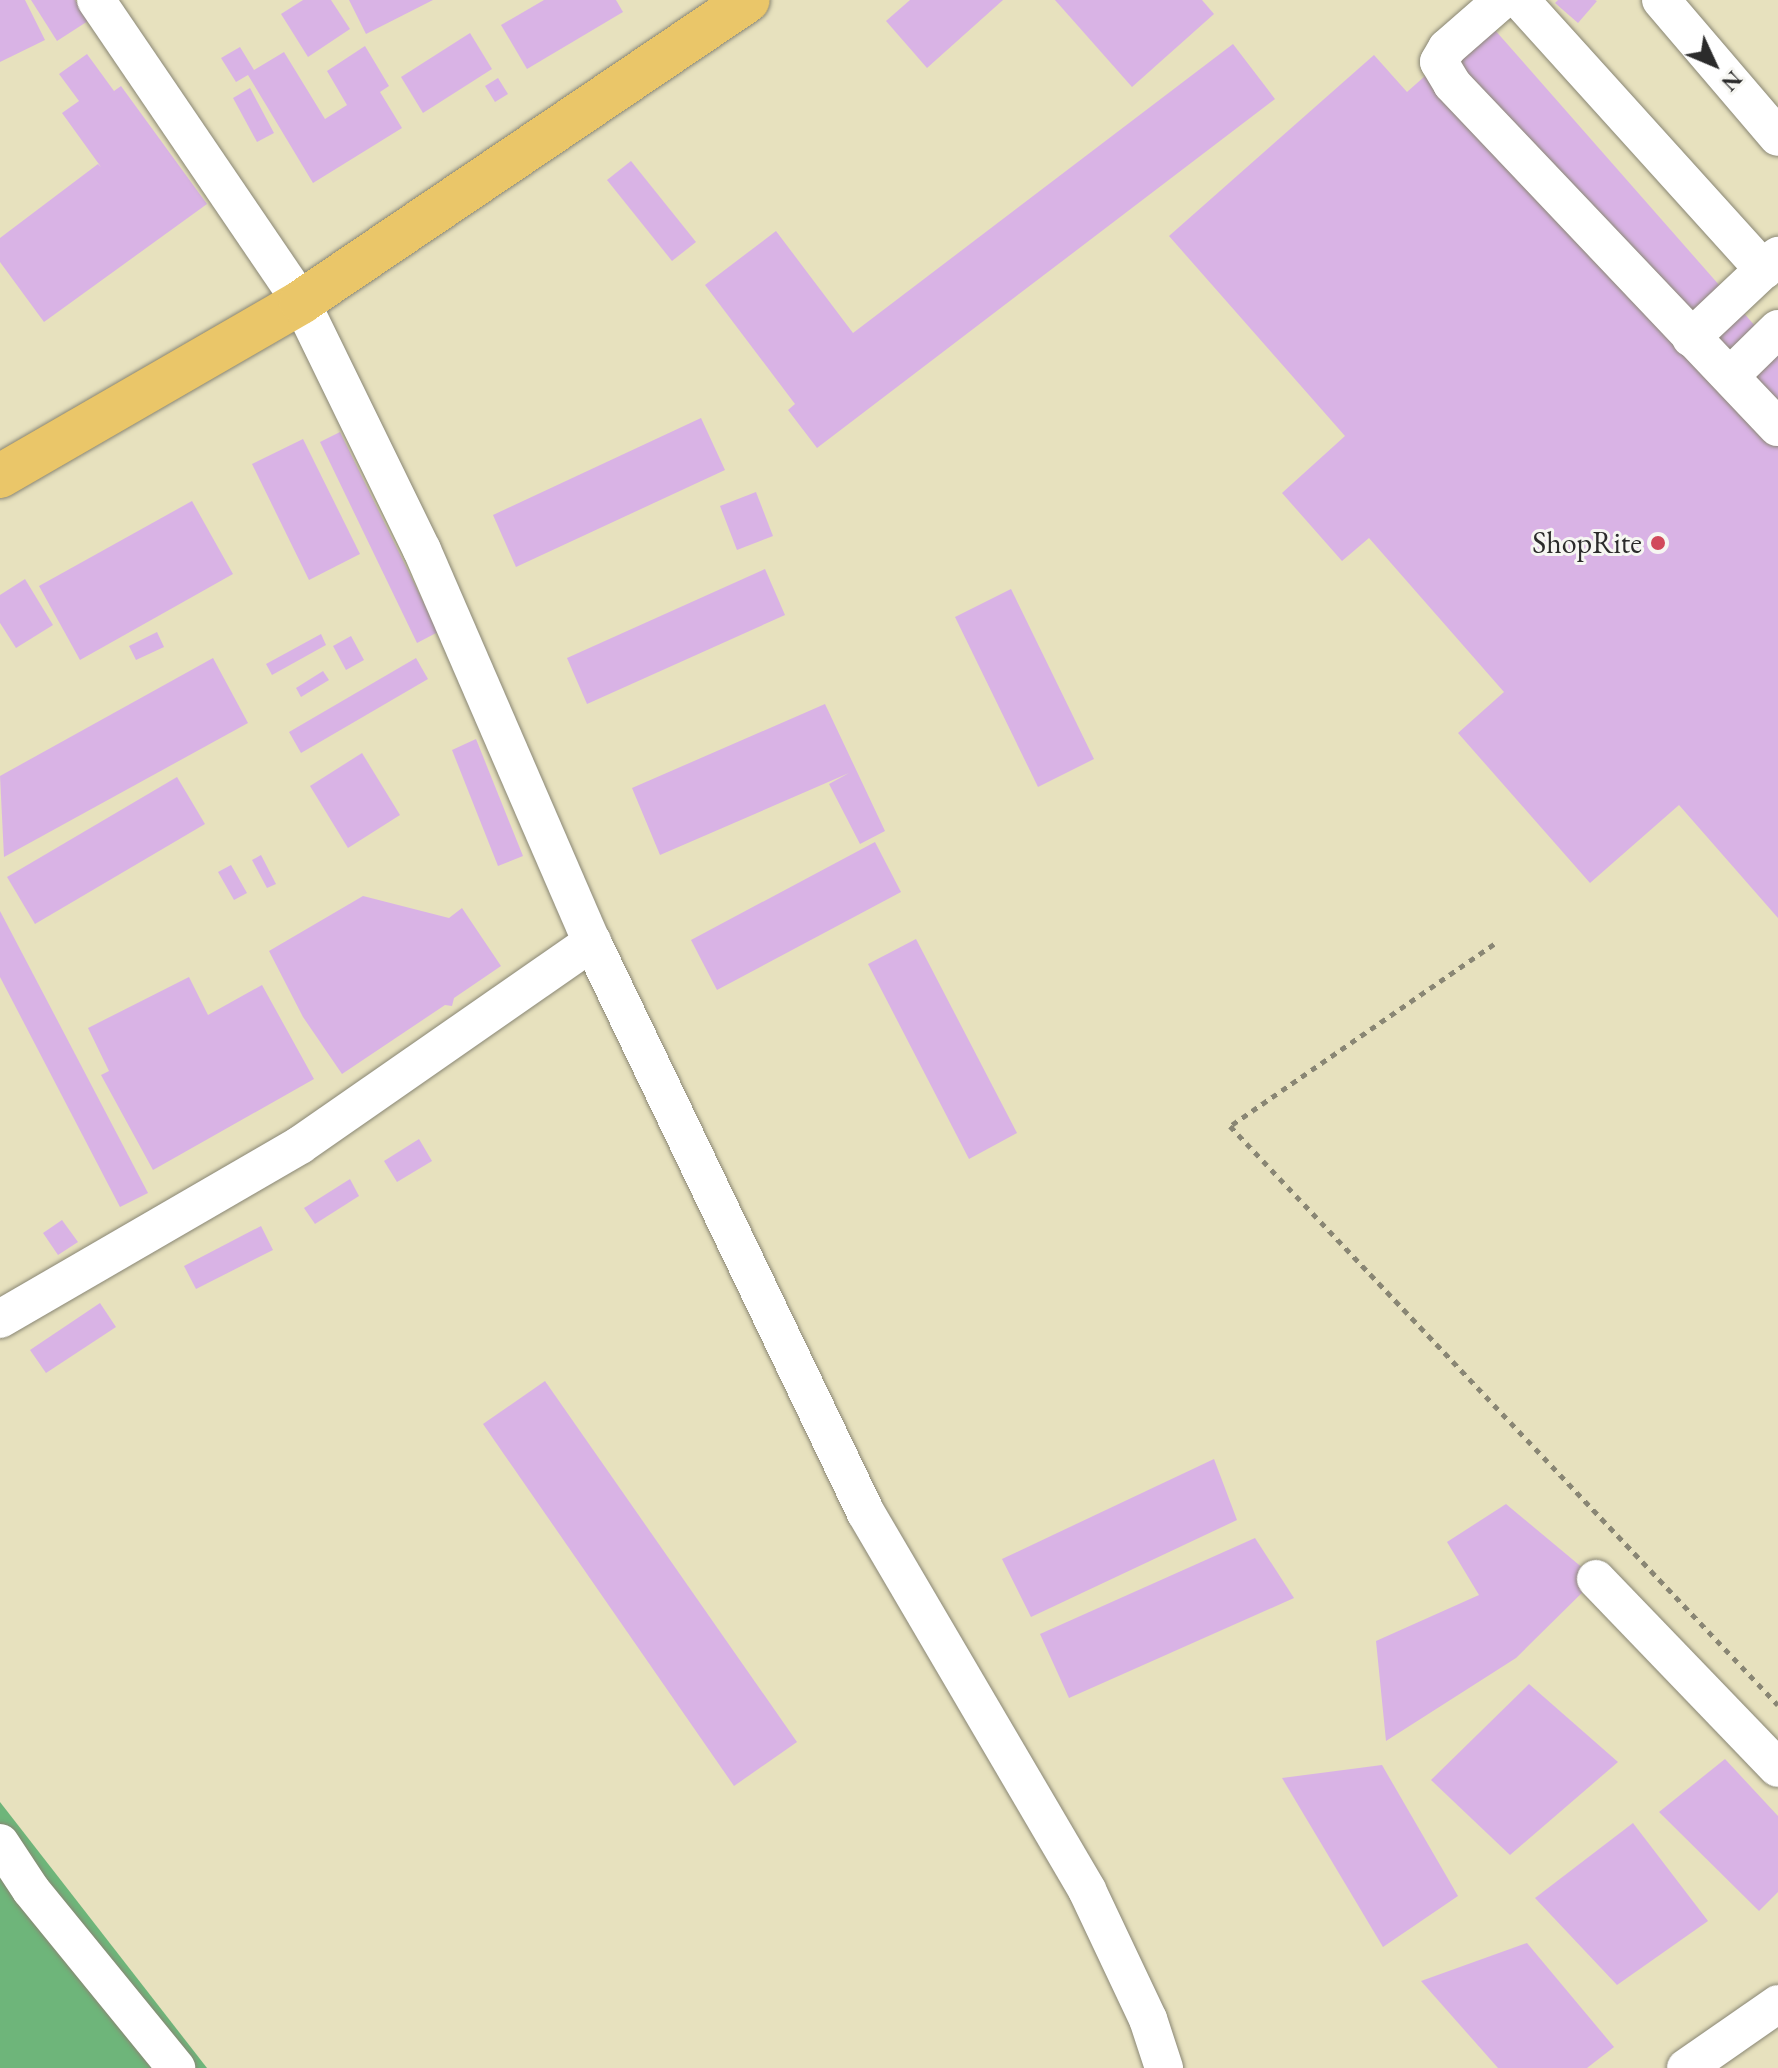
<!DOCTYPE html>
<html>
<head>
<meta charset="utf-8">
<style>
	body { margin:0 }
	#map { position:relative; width:1778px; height:2068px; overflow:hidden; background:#e7e1be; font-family:"EB Garamond",serif }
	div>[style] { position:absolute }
	.forest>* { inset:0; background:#6eb57a }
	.building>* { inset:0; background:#d9b3e5 }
	.path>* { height:5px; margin-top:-2.5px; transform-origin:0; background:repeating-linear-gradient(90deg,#898674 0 6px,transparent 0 12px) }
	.roads { filter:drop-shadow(0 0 2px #898674) drop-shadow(0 0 2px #898674) }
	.minor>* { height:38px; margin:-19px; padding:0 19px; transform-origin:19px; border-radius:19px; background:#fff }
	.major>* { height:44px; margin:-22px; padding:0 22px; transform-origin:22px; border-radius:22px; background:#eac669 }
	.dots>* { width:22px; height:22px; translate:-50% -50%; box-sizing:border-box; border:4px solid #f6f6f2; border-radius:50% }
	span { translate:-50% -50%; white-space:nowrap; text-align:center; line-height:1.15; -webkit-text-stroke:6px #f6f6f2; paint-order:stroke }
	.poi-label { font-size:30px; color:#2b2b2b }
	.right { translate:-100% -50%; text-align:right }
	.north { position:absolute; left:1674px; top:24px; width:80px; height:80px; -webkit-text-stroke:6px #f6f6f2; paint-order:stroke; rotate:134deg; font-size:22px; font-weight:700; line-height:32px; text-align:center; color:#2b2b2b }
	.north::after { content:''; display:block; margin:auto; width:28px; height:36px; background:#2b2b2b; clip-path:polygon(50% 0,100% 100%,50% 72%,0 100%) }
</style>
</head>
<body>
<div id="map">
	<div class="forest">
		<i style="clip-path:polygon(0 1802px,207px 2068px,0 2068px)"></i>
	</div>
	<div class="building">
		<i style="clip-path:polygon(0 0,25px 0,45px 40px,0 62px)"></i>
		<i style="clip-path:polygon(31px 0,75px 0,88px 21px,57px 41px)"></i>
		<i style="clip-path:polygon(303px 0,331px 0,350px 29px,308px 57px,281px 14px)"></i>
		<i style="clip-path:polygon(349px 0,433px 0,366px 34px)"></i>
		<i style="clip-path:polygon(544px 0,616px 0,623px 12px,527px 69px,501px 25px)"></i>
		<i style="clip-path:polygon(910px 0,1003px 0,927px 68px,886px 21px)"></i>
		<i style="clip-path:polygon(1055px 0,1202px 0,1214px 14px,1132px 87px)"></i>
		<i style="clip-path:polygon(1558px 0,1595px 0,1597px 1px,1578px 23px,1555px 3px)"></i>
		<i style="clip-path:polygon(1487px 21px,1778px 352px,1778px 918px,1679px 805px,1590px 883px,1458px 733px,1504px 692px,1369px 538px,1342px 561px,1282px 493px,1345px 436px,1169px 236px,1374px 55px,1407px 92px)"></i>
		<i style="clip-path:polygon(470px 33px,492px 69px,423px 113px,401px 77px)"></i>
		<i style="clip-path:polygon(1233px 44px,1275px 99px,817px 448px,788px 410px,795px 404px,705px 285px,776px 231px,853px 333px)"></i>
		<i style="clip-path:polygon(365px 46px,389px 86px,380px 92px,402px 128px,313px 183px,248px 75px,236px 82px,221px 58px,240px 47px,254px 70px,284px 52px,325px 119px,347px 105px,327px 71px)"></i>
		<i style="clip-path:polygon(87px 54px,114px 91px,121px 86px,207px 204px,44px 322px,0 262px,0 238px,98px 164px,101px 167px,62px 113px,79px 101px,59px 74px)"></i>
		<i style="clip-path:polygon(498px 78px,508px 94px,495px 102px,485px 86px)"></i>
		<i style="clip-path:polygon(250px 88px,274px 133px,257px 142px,233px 98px)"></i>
		<i style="clip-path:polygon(631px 161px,696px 242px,672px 261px,607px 180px)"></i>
		<i style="clip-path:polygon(701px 418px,725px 470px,516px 567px,493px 515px)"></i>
		<i style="clip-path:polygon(340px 432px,438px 632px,417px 643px,320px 442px)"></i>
		<i style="clip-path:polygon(303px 439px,360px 554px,309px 580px,252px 464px)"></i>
		<i style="clip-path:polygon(756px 492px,773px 536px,737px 550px,720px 506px)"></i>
		<i style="clip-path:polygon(192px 501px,233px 574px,80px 660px,39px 586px)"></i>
		<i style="clip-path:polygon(765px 569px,785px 615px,587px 704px,567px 658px)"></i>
		<i style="clip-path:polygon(25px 579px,53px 625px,16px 648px,0 623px,0 595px)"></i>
		<i style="clip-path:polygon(1011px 589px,1094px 759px,1038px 787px,955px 617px)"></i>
		<i style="clip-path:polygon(157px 632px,164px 647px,136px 660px,129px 646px)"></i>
		<i style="clip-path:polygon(321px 634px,326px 645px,272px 675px,266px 664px)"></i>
		<i style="clip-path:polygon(351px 636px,364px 660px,346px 670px,333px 646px)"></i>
		<i style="clip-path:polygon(213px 658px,248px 723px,4px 857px,0 776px)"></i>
		<i style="clip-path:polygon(416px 658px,428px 679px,301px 753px,289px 732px)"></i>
		<i style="clip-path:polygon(323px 671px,329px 680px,301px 697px,296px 688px)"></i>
		<i style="clip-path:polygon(825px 704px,885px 831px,860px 844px,829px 784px,849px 773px,660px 855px,632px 788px)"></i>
		<i style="clip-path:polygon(476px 739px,523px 856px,498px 866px,452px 750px)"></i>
		<i style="clip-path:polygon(362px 753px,400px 815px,348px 848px,310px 786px)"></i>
		<i style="clip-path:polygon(177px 777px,205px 824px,35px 924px,7px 877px)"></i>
		<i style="clip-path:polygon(875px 842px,901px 892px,717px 990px,691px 940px)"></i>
		<i style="clip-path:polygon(261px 855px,276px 884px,267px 888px,252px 860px)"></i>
		<i style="clip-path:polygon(231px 865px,247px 893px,234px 900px,218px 872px)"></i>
		<i style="clip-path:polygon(363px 896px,449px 918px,462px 908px,501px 966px,454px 998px,452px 1006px,445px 1005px,342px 1074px,303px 1017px,269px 951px)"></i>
		<i style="clip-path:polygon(0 911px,148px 1193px,120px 1207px,0 977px)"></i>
		<i style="clip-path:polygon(916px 939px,1017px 1133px,969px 1159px,868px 964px)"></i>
		<i style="clip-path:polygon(189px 977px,208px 1015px,262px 985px,314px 1079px,153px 1170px,101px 1075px,109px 1071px,88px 1028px)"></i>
		<i style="clip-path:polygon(419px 1139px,432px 1161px,397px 1182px,384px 1161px)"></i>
		<i style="clip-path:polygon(350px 1179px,359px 1196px,315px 1224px,304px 1208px)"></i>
		<i style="clip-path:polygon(62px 1220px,78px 1242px,58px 1255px,43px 1233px)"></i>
		<i style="clip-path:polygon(261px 1226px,273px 1250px,196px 1289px,184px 1266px)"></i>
		<i style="clip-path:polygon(100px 1303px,116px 1327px,46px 1373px,30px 1350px)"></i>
		<i style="clip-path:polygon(545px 1381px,797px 1742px,734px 1786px,483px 1424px)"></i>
		<i style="clip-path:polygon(1214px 1459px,1237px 1520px,1031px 1617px,1002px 1559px)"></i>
		<i style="clip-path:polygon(1506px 1504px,1596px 1579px,1516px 1658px,1386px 1741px,1376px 1641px,1479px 1595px,1447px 1542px)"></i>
		<i style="clip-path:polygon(1255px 1538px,1294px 1598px,1069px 1698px,1040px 1634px)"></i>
		<i style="clip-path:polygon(1529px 1684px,1618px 1762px,1510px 1855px,1431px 1780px)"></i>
		<i style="clip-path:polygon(1725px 1759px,1778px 1816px,1778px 1892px,1759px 1911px,1659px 1812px)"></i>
		<i style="clip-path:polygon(1382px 1765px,1458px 1896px,1383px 1947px,1282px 1778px)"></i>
		<i style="clip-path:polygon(1633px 1823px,1708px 1921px,1617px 1985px,1535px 1898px)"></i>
		<i style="clip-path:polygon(1527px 1943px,1614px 2047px,1587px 2068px,1498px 2068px,1421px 1981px)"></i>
	</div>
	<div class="path">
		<i style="left:1494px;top:944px;width:321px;rotate:145.4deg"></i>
		<i style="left:1230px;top:1126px;width:797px;rotate:46.58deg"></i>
	</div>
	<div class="roads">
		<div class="minor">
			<i style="left:96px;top:0;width:365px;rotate:55.8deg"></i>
			<i style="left:301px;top:302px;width:276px;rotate:64deg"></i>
			<i style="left:422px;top:550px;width:427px;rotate:66.6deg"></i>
			<i style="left:592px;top:942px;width:633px;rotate:64.37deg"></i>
			<i style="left:866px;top:1513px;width:437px;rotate:59.6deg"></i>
			<i style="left:1087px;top:1890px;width:143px;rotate:64.7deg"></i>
			<i style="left:1148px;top:2019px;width:52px;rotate:71.9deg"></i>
			<i style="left:1502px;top:0;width:73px;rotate:138.9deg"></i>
			<i style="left:1447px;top:48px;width:16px;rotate:120deg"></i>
			<i style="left:1439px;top:62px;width:26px;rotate:59deg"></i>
			<i style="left:1452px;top:84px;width:473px;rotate:46.5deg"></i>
			<i style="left:1520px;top:0;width:364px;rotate:47.9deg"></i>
			<i style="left:1661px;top:0;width:180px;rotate:49.5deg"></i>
			<i style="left:1691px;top:338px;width:120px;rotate:-43.3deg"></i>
			<i style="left:1730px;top:376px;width:67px;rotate:-44.4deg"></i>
			<i style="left:0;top:1319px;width:347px;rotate:-30.1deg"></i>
			<i style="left:300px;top:1145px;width:356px;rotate:-34.8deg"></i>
			<i style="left:1596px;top:1579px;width:262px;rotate:46.1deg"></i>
			<i style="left:0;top:1843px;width:56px;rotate:56.6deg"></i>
			<i style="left:31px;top:1890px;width:230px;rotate:50.8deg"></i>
			<i style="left:1686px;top:2068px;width:112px;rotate:-34.8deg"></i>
		</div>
		<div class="major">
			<i style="left:0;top:476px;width:348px;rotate:-30deg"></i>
			<i style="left:301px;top:302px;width:539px;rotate:-34.04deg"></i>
		</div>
	</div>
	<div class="dots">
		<i style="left:1658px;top:543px;background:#d1495b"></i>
	</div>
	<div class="poi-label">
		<span class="right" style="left:1642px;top:543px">ShopRite</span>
	</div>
	<div class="north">N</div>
</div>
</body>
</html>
